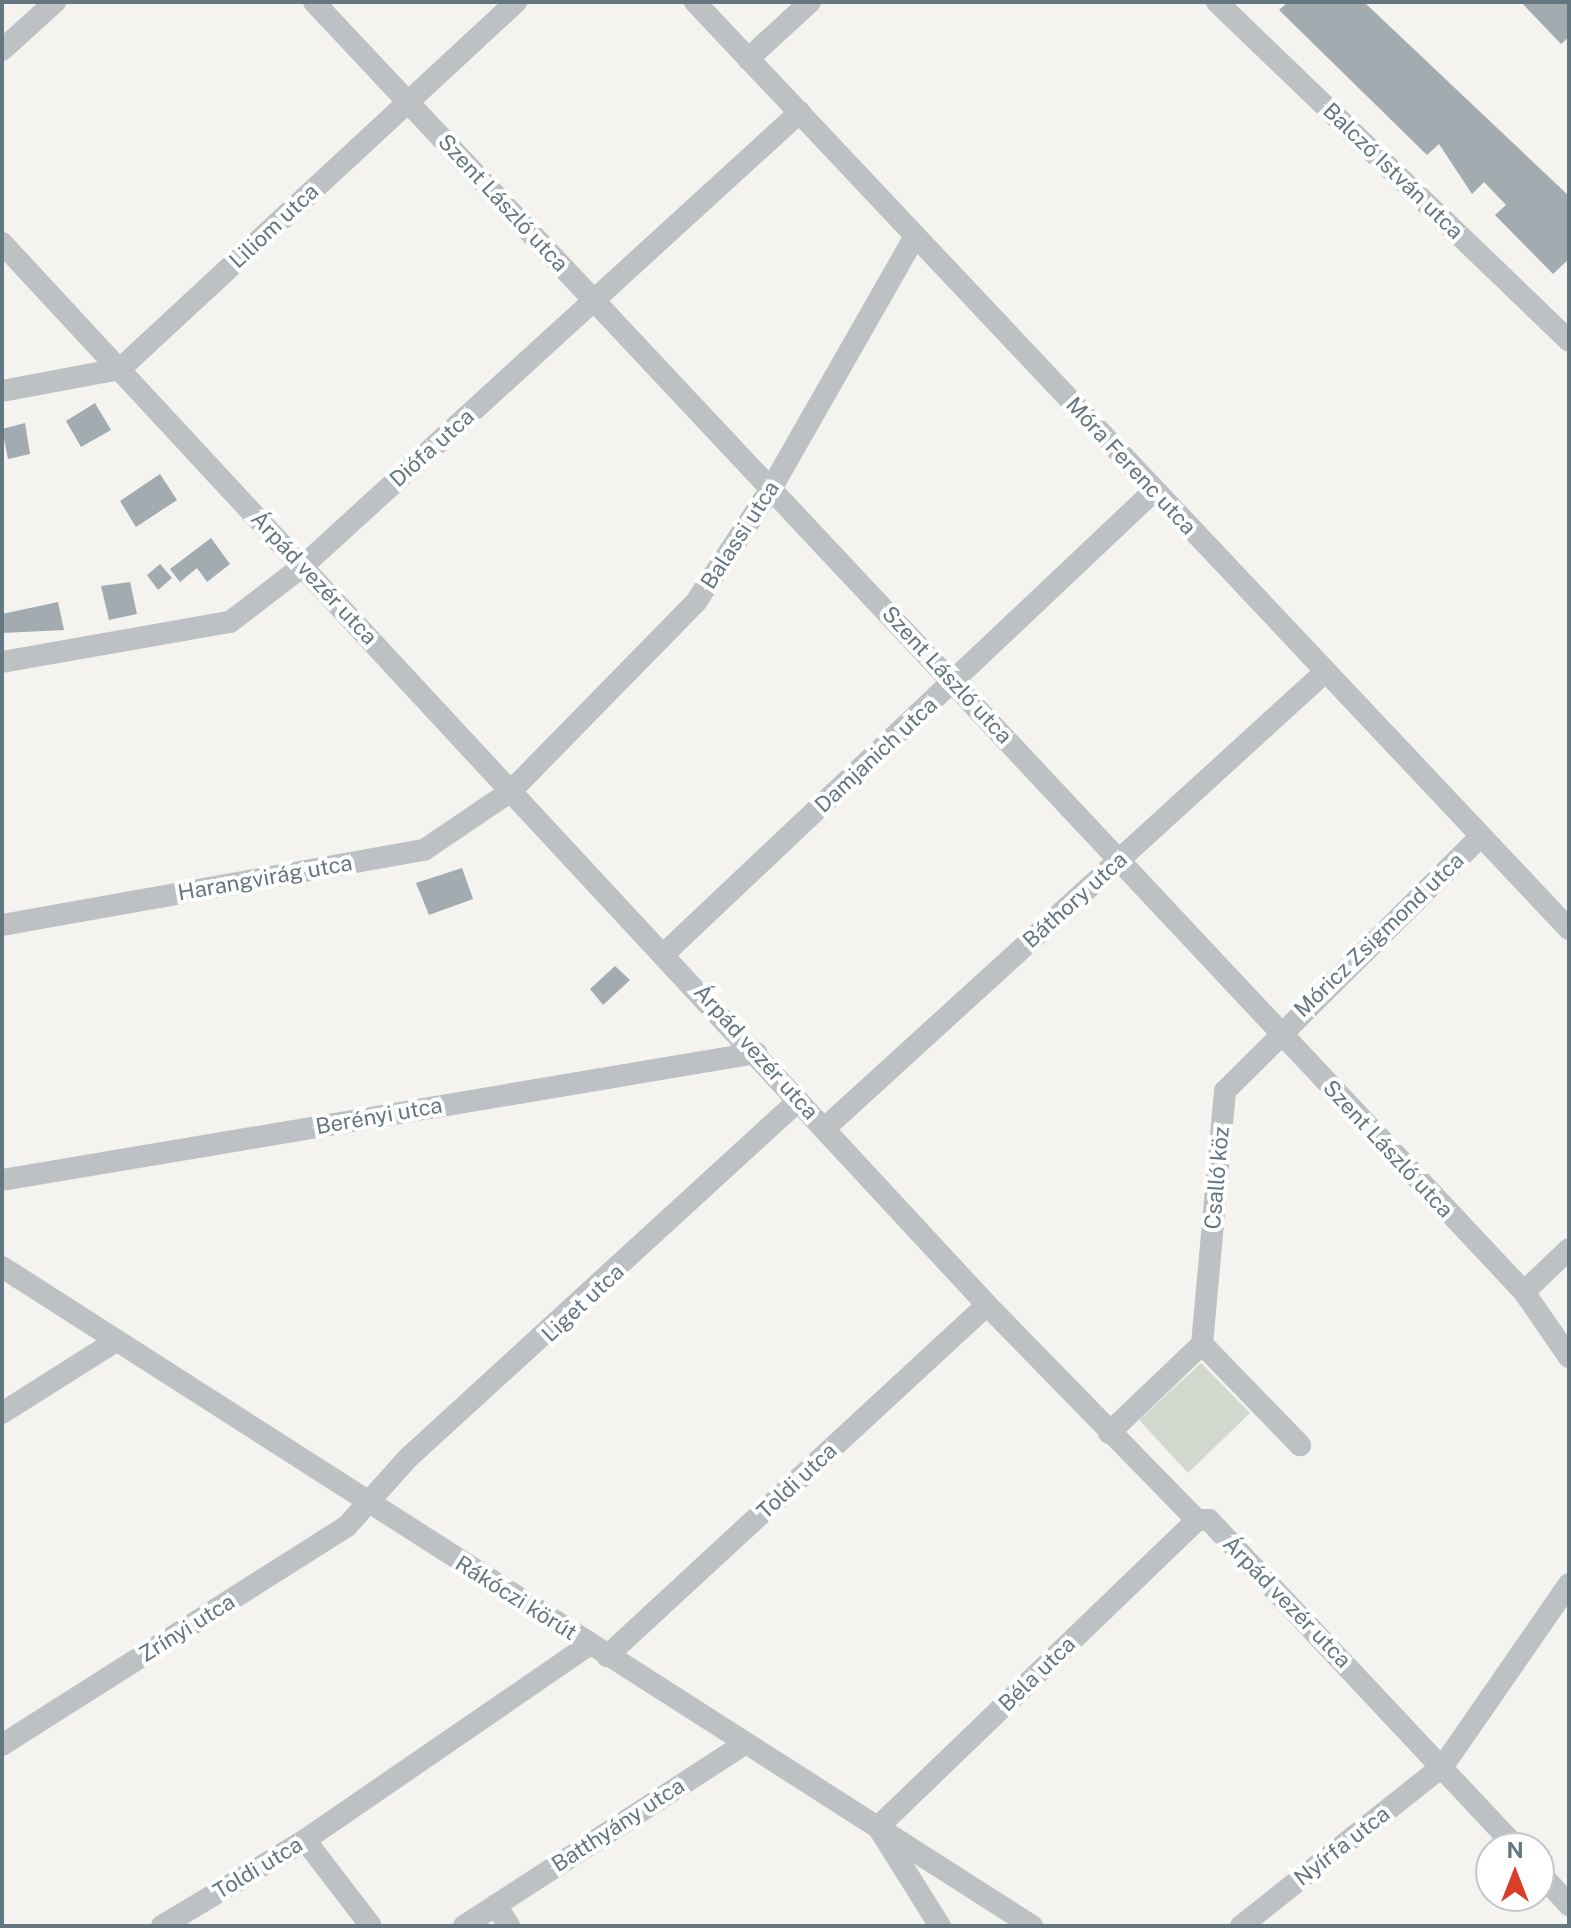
<!DOCTYPE html>
<html>
<head>
<meta charset="utf-8">
<style>
	body { margin:0 }
	#map { position:relative; width:1571px; height:1928px; overflow:hidden; background:#f4f3ef; font-family:"Public Sans",sans-serif }
	div>[style] { position:absolute }
	.green>* { inset:0; background:#d3d8cf }
	.building>* { inset:0; background:#a2abaf }
	.minor>* { height:22px; margin:-11px; padding:0 11px; transform-origin:11px; border-radius:11px; background:#bdc1c4 }
	span { translate:-50% -50%; white-space:nowrap; text-align:center; line-height:1.15; -webkit-text-stroke:8px #fff; paint-order:stroke }
	.street-label { font-size:22px; color:#64767f }
	.frame { position:absolute; inset:0; border:4px solid #64767f; pointer-events:none }
	.north { position:absolute; left:1475px; top:1832px; width:80px; height:80px; box-sizing:border-box; background:#fff; border:2px solid #c1c8cc; border-radius:50%; rotate:0deg; font-size:22px; font-weight:700; line-height:32px; text-align:center; color:#64767f }
	.north::after { content:''; display:block; margin:auto; width:28px; height:36px; background:#da3d29; clip-path:polygon(50% 0,100% 100%,50% 72%,0 100%) }
</style>
</head>
<body>
<div id="map">
	<div class="green">
		<i style="clip-path:polygon(1201px 1363px,1250px 1413px,1188px 1473px,1139px 1420px)"></i>
	</div>
	<div class="building">
		<i style="clip-path:polygon(1288px 2px,1364px 2px,1569px 196px,1569px 259px,1553px 274px,1495px 215px,1506px 205px,1484px 182px,1472px 194px,1439px 144px,1427px 155px,1279px 10px)"></i>
		<i style="clip-path:polygon(1521px 2px,1569px 2px,1569px 37px,1561px 44px)"></i>
		<i style="clip-path:polygon(95px 403px,111px 430px,81px 447px,66px 421px)"></i>
		<i style="clip-path:polygon(25px 423px,30px 454px,8px 459px,2px 429px)"></i>
		<i style="clip-path:polygon(160px 474px,177px 500px,136px 527px,120px 501px)"></i>
		<i style="clip-path:polygon(211px 538px,230px 564px,207px 582px,197px 568px,180px 582px,170px 569px)"></i>
		<i style="clip-path:polygon(160px 564px,172px 578px,158px 590px,147px 575px)"></i>
		<i style="clip-path:polygon(130px 582px,137px 614px,109px 620px,101px 586px)"></i>
		<i style="clip-path:polygon(58px 602px,64px 630px,2px 633px,2px 614px)"></i>
		<i style="clip-path:polygon(462px 868px,473px 899px,429px 915px,416px 883px)"></i>
		<i style="clip-path:polygon(615px 966px,630px 980px,603px 1005px,590px 989px)"></i>
	</div>
	<div class="minor">
		<i style="left:314px;top:2px;width:1769px;rotate:46.83deg"></i>
		<i style="left:1524px;top:1292px;width:79px;rotate:55.3deg"></i>
		<i style="left:695px;top:2px;width:1274px;rotate:46.69deg"></i>
		<i style="left:1217px;top:2px;width:489px;rotate:43.9deg"></i>
		<i style="left:2px;top:50px;width:72px;rotate:-42.2deg"></i>
		<i style="left:748px;top:59px;width:84px;rotate:-42.6deg"></i>
		<i style="left:2px;top:243px;width:1448px;rotate:47.15deg"></i>
		<i style="left:987px;top:1305px;width:301px;rotate:45.7deg"></i>
		<i style="left:1197px;top:1520px;width:12px"></i>
		<i style="left:1209px;top:1520px;width:450px;rotate:46.8deg"></i>
		<i style="left:2px;top:391px;width:120px;rotate:-10.6deg"></i>
		<i style="left:120px;top:369px;width:540px;rotate:-42.82deg"></i>
		<i style="left:2px;top:662px;width:231px;rotate:-10deg"></i>
		<i style="left:230px;top:622px;width:92px;rotate:-37.5deg"></i>
		<i style="left:303px;top:566px;width:673px;rotate:-42.41deg"></i>
		<i style="left:2px;top:925px;width:429px;rotate:-10.1deg"></i>
		<i style="left:424px;top:850px;width:105px;rotate:-34.1deg"></i>
		<i style="left:511px;top:791px;width:264px;rotate:-45.6deg"></i>
		<i style="left:696px;top:602px;width:138px;rotate:-56.5deg"></i>
		<i style="left:772px;top:487px;width:287px;rotate:-60.3deg"></i>
		<i style="left:665px;top:953px;width:674px;rotate:-43.38deg"></i>
		<i style="left:825px;top:1128px;width:677px;rotate:-42.36deg"></i>
		<i style="left:2px;top:1180px;width:765px;rotate:-9.56deg"></i>
		<i style="left:2px;top:1267px;width:1223px;rotate:32.61deg"></i>
		<i style="left:1524px;top:1292px;width:62px;rotate:-43.7deg"></i>
		<i style="left:1202px;top:1344px;width:141px;rotate:45.9deg"></i>
		<i style="left:2px;top:1413px;width:135px;rotate:-32.3deg"></i>
		<i style="left:1109px;top:1433px;width:129px;rotate:-43.7deg"></i>
		<i style="left:1202px;top:1344px;width:254px;rotate:-84.8deg"></i>
		<i style="left:1225px;top:1091px;width:361px;rotate:-44.9deg"></i>
		<i style="left:607px;top:1656px;width:517px;rotate:-42.73deg"></i>
		<i style="left:2px;top:1745px;width:409px;rotate:-32.4deg"></i>
		<i style="left:347px;top:1526px;width:91px;rotate:-48.1deg"></i>
		<i style="left:408px;top:1458px;width:529px;rotate:-42.47deg"></i>
		<i style="left:305px;top:1840px;width:108px;rotate:52.5deg"></i>
		<i style="left:1539px;top:1872px;width:45px;rotate:47.7deg"></i>
		<i style="left:496px;top:1905px;width:25px;rotate:58deg"></i>
		<i style="left:162px;top:1926px;width:167px;rotate:-31deg"></i>
		<i style="left:305px;top:1840px;width:346px;rotate:-34.5deg"></i>
		<i style="left:464px;top:1926px;width:330px;rotate:-33deg"></i>
		<i style="left:940px;top:1926px;width:117px;rotate:-122.1deg"></i>
		<i style="left:878px;top:1827px;width:443px;rotate:-43.9deg"></i>
		<i style="left:1241px;top:1926px;width:258px;rotate:-38.4deg"></i>
		<i style="left:1443px;top:1766px;width:221px;rotate:-55.3deg"></i>
	</div>
	<div class="street-label">
		<span style="left:1393px;top:171px;rotate:44deg">Balczó István utca</span>
		<span style="left:503px;top:203px;rotate:47deg">Szent László utca</span>
		<span style="left:274px;top:226px;rotate:-43deg">Liliom utca</span>
		<span style="left:432px;top:448px;rotate:-42deg">Diófa utca</span>
		<span style="left:1131px;top:466px;rotate:47deg">Móra Ferenc utca</span>
		<span style="left:740px;top:535px;rotate:-57deg">Balassi utca</span>
		<span style="left:314px;top:578px;rotate:47deg">Árpád vezér utca</span>
		<span style="left:947px;top:675px;rotate:47deg">Szent László utca</span>
		<span style="left:876px;top:755px;rotate:-43deg">Damjanich utca</span>
		<span style="left:265px;top:878px;rotate:-10deg">Harangvirág utca</span>
		<span style="left:1075px;top:900px;rotate:-42deg">Báthory utca</span>
		<span style="left:1379px;top:935px;rotate:-44deg">Móricz Zsigmond utca</span>
		<span style="left:756px;top:1052px;rotate:48deg">Árpád vezér utca</span>
		<span style="left:379px;top:1116px;rotate:-10deg">Berényi utca</span>
		<span style="left:1388px;top:1149px;rotate:47deg">Szent László utca</span>
		<span style="left:1217px;top:1178px;rotate:-85deg">Csalló köz</span>
		<span style="left:583px;top:1303px;rotate:-43deg">Liget utca</span>
		<span style="left:797px;top:1481px;rotate:-43deg">Toldi utca</span>
		<span style="left:516px;top:1598px;rotate:32deg">Rákóczi körút</span>
		<span style="left:1287px;top:1602px;rotate:46deg">Árpád vezér utca</span>
		<span style="left:187px;top:1628px;rotate:-32deg">Zrínyi utca</span>
		<span style="left:1037px;top:1674px;rotate:-44deg">Béla utca</span>
		<span style="left:618px;top:1825px;rotate:-33deg">Batthyány utca</span>
		<span style="left:1342px;top:1846px;rotate:-38deg">Nyírfa utca</span>
		<span style="left:258px;top:1868px;rotate:-31deg">Toldi utca</span>
	</div>
	<div class="frame"></div>
	<div class="north">N</div>
</div>
</body>
</html>
